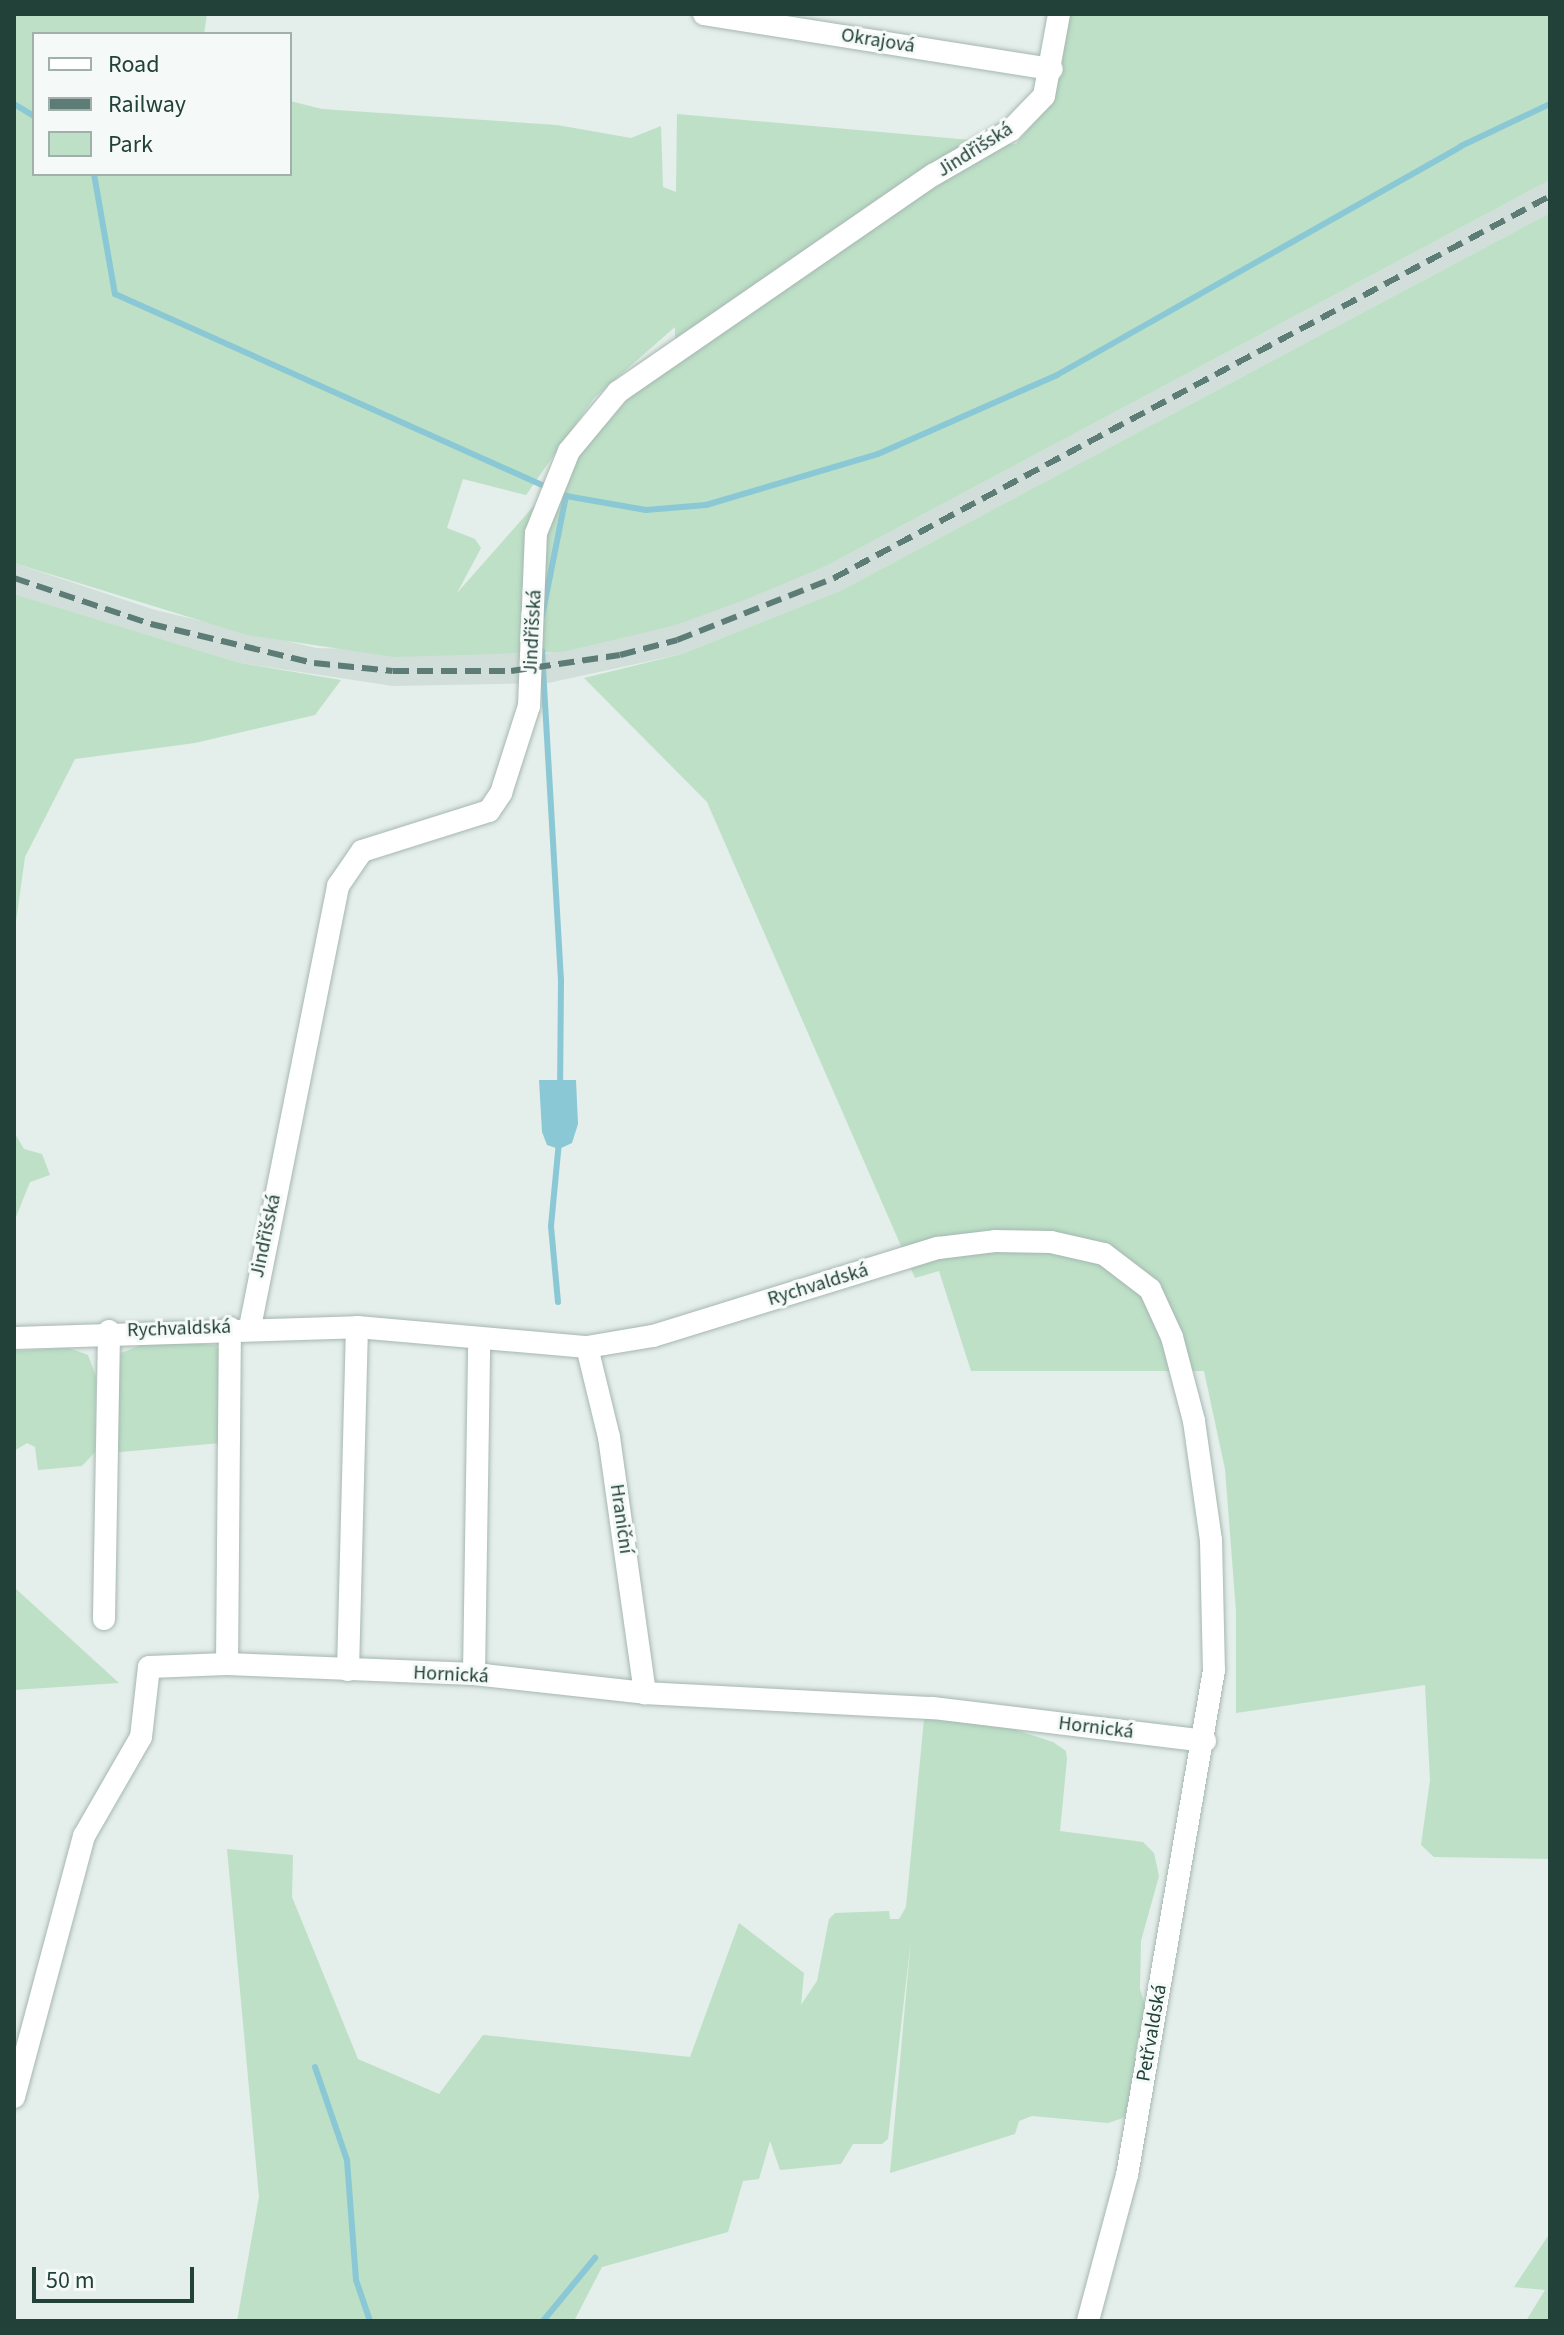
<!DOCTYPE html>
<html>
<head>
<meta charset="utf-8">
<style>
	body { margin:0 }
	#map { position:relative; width:1564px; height:2335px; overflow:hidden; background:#e4eeea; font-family:"Source Sans 3",sans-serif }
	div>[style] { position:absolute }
	.built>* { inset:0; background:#d2ded9 }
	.green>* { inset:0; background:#bde0c7 }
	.water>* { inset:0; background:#8bc8d5 }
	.stream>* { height:6px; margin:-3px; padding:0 3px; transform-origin:3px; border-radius:3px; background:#8bc8d5 }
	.roads { filter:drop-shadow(0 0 2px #a6b7b1) drop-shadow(0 0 2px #a6b7b1) }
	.minor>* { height:22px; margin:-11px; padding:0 11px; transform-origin:11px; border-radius:11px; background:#fff }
	.rail>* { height:6px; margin-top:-3px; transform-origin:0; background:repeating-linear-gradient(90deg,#5d7c75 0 16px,transparent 0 24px) }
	span { translate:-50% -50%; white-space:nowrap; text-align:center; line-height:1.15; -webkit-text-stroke:6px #f5faf8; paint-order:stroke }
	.street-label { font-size:20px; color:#224139 }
	.frame { position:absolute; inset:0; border:16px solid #224139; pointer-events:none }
	.legend { position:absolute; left:32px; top:32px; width:260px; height:144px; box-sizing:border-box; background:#f5faf8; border:2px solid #a1b0ac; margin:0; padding:10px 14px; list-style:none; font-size:24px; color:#224139 }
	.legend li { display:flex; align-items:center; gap:16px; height:40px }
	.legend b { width:40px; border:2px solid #a1b0ac }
	.scale { position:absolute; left:32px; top:2267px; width:162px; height:36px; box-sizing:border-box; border:4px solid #224139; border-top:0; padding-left:10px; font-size:24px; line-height:28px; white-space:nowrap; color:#224139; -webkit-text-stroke:6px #f5faf8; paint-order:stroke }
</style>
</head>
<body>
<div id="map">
	<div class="built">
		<i style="clip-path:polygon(1550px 180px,1550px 213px,840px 591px,682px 654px,548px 683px,393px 686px,240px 663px,14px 594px,14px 563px,155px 610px,316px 648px,545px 654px,673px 626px,828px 565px)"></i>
	</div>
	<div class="green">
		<i style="clip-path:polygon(evenodd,14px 14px,207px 14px,204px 34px,34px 34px,34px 174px,290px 174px,290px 101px,322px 109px,557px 125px,631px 138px,661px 126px,663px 187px,676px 192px,677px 114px,1016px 144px,1054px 98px,1070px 14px,1550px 14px,1550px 180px,828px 565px,747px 599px,673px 626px,562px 652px,394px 657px,247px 635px,14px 563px,14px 14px,675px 327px,675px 346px,457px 593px,481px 548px,475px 539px,447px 528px,463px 479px,526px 495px,594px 398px,675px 327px)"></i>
		<i style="clip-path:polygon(1550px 213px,1550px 1859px,1434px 1857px,1421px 1845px,1430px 1780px,1425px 1685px,1236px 1713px,1236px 1611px,1225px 1469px,1204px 1371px,971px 1371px,939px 1271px,915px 1278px,707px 802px,584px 678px,682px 654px,840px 591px)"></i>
		<i style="clip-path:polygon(14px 594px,240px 663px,341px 680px,315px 715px,195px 743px,75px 759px,25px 857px,14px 936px)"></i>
		<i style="clip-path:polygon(14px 1132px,24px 1149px,42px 1154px,50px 1175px,30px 1182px,14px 1222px)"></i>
		<i style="clip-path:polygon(193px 1343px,215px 1345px,222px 1352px,220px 1443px,110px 1453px,121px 1353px,144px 1344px)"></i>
		<i style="clip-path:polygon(69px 1348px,88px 1355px,96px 1376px,95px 1452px,82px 1466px,38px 1470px,35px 1447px,27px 1443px,14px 1451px,14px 1351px)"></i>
		<i style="clip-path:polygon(14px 1589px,16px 1589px,119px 1683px,14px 1690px)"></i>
		<i style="clip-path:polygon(924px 1719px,1004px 1726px,1053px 1742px,1066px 1751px,1067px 1759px,1060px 1831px,1143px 1842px,1154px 1853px,1159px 1876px,1141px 1941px,1140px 1989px,1146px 2008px,1129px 2110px,1123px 2118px,1108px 2123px,1032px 2116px,1019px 2121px,1015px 2134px,890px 2173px,911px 1939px,888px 2139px,882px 2144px,853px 2144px,841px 2164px,780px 2170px,770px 2141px,759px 2179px,743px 2181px,728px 2232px,602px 2267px,574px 2321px,237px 2321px,259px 2197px,227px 1849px,293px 1855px,292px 1897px,358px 2059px,439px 2094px,483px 2035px,690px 2057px,739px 1923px,804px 1973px,801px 2005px,817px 1981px,829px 1919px,835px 1913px,889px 1911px,890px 1919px,899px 1919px,906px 1907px)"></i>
		<i style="clip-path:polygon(1550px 2233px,1550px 2321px,1526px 2321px,1545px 2290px,1514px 2287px)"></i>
	</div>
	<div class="water">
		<i style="clip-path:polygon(539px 1080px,576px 1080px,578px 1124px,572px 1143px,559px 1149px,547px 1145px,542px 1132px)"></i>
	</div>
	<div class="stream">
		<i style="left:14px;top:104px;width:23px;rotate:31deg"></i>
		<i style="left:94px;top:174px;width:122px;rotate:80.1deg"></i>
		<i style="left:115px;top:294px;width:494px;rotate:24.1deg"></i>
		<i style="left:566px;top:496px;width:122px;rotate:101.3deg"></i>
		<i style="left:566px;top:496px;width:81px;rotate:9.9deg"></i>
		<i style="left:646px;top:510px;width:60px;rotate:-4.8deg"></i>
		<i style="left:706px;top:505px;width:179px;rotate:-16.5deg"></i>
		<i style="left:878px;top:454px;width:196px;rotate:-23.8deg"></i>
		<i style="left:1057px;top:375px;width:464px;rotate:-29.5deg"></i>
		<i style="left:1461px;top:146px;width:98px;rotate:-25.3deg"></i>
		<i style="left:542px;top:651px;width:331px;rotate:86.7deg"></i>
		<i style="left:561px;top:981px;width:106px;rotate:90.5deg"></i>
		<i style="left:558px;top:1302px;width:76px;rotate:-95.3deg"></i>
		<i style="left:551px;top:1226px;width:84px;rotate:-84.6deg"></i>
		<i style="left:315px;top:2067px;width:98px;rotate:71deg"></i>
		<i style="left:347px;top:2160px;width:120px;rotate:85.7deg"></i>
		<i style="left:356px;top:2280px;width:43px;rotate:71.1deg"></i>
		<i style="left:543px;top:2321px;width:82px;rotate:-50.5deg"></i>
	</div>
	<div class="roads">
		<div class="minor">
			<i style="left:704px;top:14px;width:352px;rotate:9deg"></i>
			<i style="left:250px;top:1327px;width:450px;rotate:-78.7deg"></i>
			<i style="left:338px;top:886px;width:42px;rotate:-55.6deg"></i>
			<i style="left:362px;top:851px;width:133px;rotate:-17.5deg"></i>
			<i style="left:489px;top:811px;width:22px;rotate:-56deg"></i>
			<i style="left:501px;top:793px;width:91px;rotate:-72.2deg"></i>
			<i style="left:529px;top:706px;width:173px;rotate:-87.7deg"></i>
			<i style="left:536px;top:533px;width:88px;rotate:-68.1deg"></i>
			<i style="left:569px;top:451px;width:77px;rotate:-50.3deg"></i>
			<i style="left:618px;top:392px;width:383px;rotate:-34.6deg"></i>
			<i style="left:933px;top:175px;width:90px;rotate:-30deg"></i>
			<i style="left:1011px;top:130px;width:47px;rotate:-45.9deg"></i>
			<i style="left:1044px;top:96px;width:83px;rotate:-79.6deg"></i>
			<i style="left:14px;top:1338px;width:343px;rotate:-1.8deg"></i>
			<i style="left:357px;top:1327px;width:231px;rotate:5deg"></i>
			<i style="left:587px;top:1347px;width:67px;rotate:-9.5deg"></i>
			<i style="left:653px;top:1336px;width:298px;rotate:-17.2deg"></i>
			<i style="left:938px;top:1248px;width:57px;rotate:-7deg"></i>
			<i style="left:995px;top:1241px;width:56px;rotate:1deg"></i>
			<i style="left:1051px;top:1242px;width:54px;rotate:12.8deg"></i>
			<i style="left:1104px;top:1254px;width:58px;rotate:37.3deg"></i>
			<i style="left:1150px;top:1289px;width:53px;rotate:65.4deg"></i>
			<i style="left:1172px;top:1337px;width:87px;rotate:75.3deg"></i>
			<i style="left:1194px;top:1421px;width:120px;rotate:81.9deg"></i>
			<i style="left:1211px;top:1540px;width:130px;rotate:88.7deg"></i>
			<i style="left:1214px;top:1670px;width:512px;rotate:99.77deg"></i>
			<i style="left:1127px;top:2175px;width:151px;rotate:105deg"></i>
			<i style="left:587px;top:1347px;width:93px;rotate:76.3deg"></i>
			<i style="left:609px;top:1437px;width:259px;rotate:82deg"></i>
			<i style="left:104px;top:1619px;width:288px;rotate:-89deg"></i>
			<i style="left:227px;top:1664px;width:336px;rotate:-89.5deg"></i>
			<i style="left:348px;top:1670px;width:343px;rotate:-88.5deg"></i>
			<i style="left:474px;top:1674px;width:335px;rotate:-89.1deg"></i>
			<i style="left:14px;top:2097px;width:270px;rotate:-75deg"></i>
			<i style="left:84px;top:1836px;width:114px;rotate:-60.1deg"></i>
			<i style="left:141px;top:1737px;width:70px;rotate:-83.5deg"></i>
			<i style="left:149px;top:1667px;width:78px;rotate:-2.2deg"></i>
			<i style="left:227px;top:1664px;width:247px;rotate:2.3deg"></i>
			<i style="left:474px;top:1674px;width:172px;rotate:6.3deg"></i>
			<i style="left:645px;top:1693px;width:288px;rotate:3deg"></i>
			<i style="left:933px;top:1708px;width:274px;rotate:6.9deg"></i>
		</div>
	</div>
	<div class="rail">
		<i style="left:14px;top:578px;width:145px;rotate:18.6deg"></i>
		<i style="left:151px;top:624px;width:168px;rotate:13.5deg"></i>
		<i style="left:314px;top:663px;width:79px;rotate:5.8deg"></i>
		<i style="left:393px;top:671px;width:118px"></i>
		<i style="left:511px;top:671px;width:110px;rotate:-8.4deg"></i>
		<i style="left:620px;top:655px;width:59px;rotate:-14.7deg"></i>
		<i style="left:677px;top:640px;width:169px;rotate:-21.5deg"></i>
		<i style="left:834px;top:578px;width:812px;rotate:-28.08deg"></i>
	</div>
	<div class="street-label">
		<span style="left:878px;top:41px;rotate:9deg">Okrajová</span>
		<span style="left:975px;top:150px;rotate:-32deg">Jindřišská</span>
		<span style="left:533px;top:632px;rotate:-87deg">Jindřišská</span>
		<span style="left:266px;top:1236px;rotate:-78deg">Jindřišská</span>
		<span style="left:818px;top:1285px;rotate:-17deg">Rychvaldská</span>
		<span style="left:179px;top:1329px;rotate:-2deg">Rychvaldská</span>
		<span style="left:621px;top:1519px;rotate:82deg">Hraniční</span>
		<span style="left:451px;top:1675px;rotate:3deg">Hornická</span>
		<span style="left:1096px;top:1728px;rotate:7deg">Hornická</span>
		<span style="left:1152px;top:2033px;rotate:-80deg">Petřvaldská</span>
	</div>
	<div class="frame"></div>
	<ul class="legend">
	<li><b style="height:10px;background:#fff"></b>Road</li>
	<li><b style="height:10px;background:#5d7c75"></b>Railway</li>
	<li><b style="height:22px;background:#bde0c7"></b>Park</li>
	</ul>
	<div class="scale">50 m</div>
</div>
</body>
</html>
